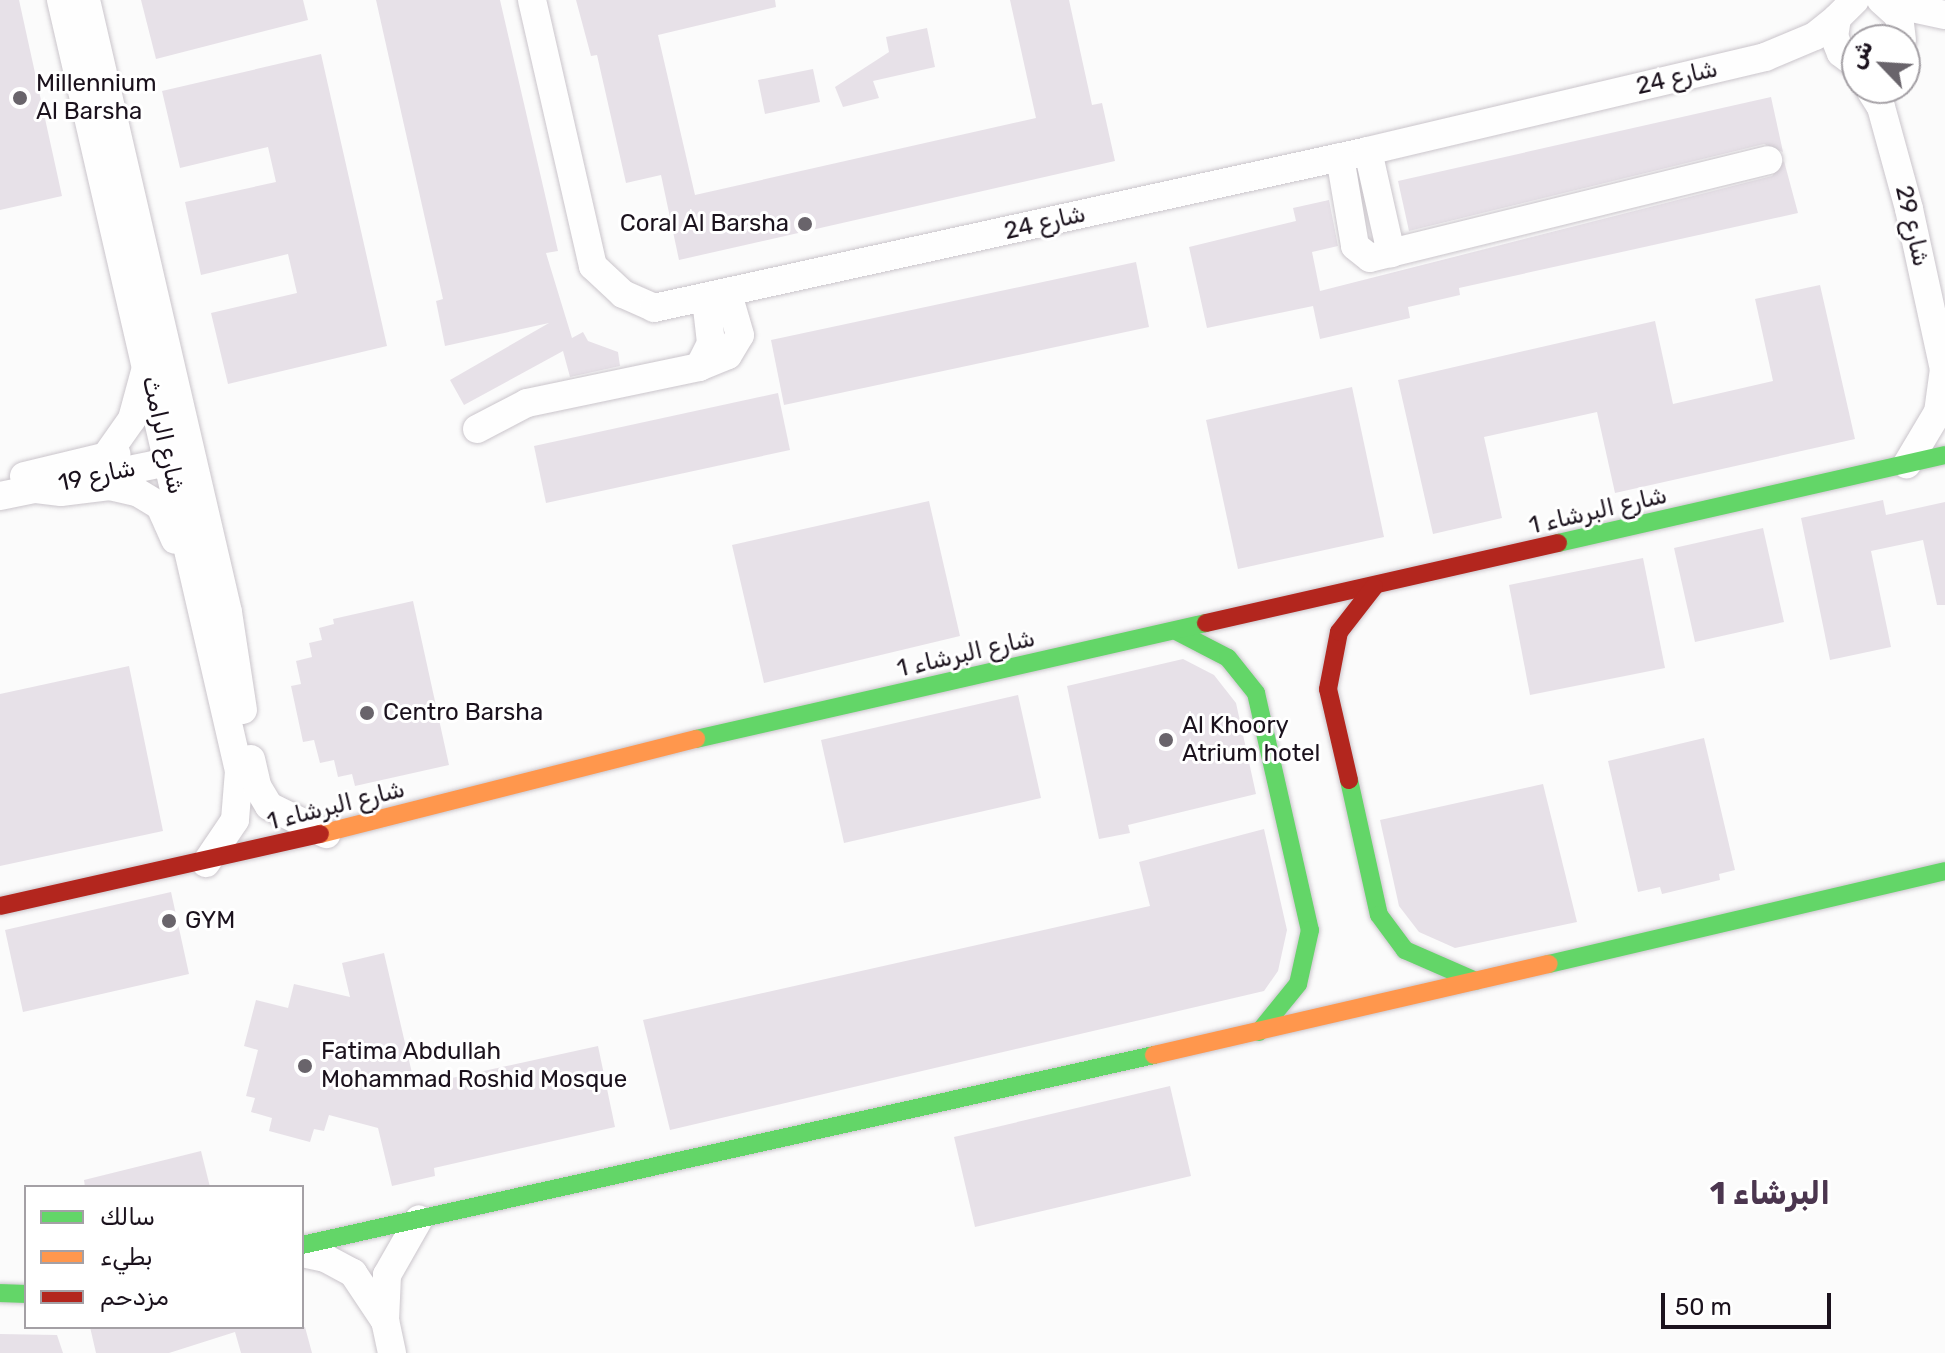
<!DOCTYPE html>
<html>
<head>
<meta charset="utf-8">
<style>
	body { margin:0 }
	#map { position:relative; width:1945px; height:1353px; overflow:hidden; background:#fbfbfb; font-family:Rubik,Vazirmatn,sans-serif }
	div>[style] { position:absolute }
	.building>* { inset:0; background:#e7e1e8 }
	.roads { filter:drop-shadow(0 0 2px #cac5cb) drop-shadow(0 0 2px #cac5cb) }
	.street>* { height:28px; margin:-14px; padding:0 14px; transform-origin:14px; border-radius:14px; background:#fefefe }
	.fast>* { height:18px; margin:-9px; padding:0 9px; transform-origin:9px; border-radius:9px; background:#63d668 }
	.slow>* { height:18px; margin:-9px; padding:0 9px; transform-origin:9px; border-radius:9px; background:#ff974d }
	.jam>* { height:18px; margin:-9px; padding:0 9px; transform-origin:9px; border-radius:9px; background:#b3261e }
	.dots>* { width:22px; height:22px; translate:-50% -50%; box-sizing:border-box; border:4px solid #fff; border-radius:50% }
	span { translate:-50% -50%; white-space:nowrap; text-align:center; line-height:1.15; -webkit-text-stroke:6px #fff; paint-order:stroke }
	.street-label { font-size:24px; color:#1b121d }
	.poi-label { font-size:24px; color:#1b121d }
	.left { translate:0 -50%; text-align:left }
	.right { translate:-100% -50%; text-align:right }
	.district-label { font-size:32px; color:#4b364f; font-weight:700 }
	.legend { position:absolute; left:24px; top:1185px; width:280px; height:144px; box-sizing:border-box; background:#fff; border:2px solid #a4a0a5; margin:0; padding:10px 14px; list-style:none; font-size:24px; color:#1b121d }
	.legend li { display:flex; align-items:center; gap:16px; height:40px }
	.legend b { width:40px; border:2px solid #a4a0a5 }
	.north { position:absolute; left:1841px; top:24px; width:80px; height:80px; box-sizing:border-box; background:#fff; border:2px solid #a4a0a5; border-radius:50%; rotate:295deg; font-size:22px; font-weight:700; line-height:32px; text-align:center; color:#1b121d }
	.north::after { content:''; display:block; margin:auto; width:28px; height:36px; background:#69646b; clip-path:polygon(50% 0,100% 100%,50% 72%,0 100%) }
	.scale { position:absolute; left:1661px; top:1293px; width:170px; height:36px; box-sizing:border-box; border:4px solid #1b121d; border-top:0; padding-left:10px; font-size:24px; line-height:28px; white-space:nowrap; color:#1b121d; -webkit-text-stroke:6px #fff; paint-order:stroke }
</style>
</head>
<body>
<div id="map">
	<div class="building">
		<i style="clip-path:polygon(0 0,19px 0,62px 196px,0 210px)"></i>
		<i style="clip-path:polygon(141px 0,303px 0,308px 20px,156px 59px)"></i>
		<i style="clip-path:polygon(376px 0,500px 0,558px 251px,546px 253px,572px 338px,583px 332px,588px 341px,618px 352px,620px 366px,570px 377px,563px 351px,464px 405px,450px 380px,549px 323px,445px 346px,436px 301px,443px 299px)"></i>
		<i style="clip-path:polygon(576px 0,775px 0,776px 7px,658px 35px,695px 195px,1036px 118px,1010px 0,1069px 0,1092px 105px,1102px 103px,1115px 161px,679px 260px,661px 175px,626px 183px,597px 55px,591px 56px)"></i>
		<i style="clip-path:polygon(927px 28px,935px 67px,873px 81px,879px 98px,843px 107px,835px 87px,889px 52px,886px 37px)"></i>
		<i style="clip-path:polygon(321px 54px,387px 346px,228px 384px,211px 313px,297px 293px,288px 254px,201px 275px,185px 202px,276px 182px,268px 147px,180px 168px,162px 91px)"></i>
		<i style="clip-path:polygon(813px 69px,820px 102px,765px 114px,758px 80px)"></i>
		<i style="clip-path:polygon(1771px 97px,1783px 152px,1764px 144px,1409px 231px,1398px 181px)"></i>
		<i style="clip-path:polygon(1784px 161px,1798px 213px,1459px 288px,1460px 295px,1408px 307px,1410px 318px,1320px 339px,1313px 306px,1207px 328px,1189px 247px,1296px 221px,1293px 208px,1329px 200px,1338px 246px,1312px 252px,1320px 291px,1772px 176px)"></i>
		<i style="clip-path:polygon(1136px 262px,1149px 327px,784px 405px,771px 340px)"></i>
		<i style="clip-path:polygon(1820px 285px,1855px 439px,1615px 493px,1597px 412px,1484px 437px,1502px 518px,1433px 534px,1398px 380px,1655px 321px,1673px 404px,1773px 381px,1755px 299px)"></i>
		<i style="clip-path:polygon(1352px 387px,1384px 537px,1238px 569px,1206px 420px)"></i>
		<i style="clip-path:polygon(778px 393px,790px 450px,546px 503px,534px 446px)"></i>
		<i style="clip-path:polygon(1883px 500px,1886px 515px,1945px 502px,1945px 605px,1937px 605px,1923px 540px,1871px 551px,1891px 647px,1830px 660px,1801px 518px)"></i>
		<i style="clip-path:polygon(929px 501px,960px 636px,764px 683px,732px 545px)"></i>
		<i style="clip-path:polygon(1763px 528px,1784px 622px,1695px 642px,1674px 548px)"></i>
		<i style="clip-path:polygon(1643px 558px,1665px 668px,1530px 695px,1509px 585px)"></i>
		<i style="clip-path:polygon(413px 601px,449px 765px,355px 786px,352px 774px,338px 777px,334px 760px,320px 763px,314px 740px,303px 742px,291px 686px,301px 684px,296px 661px,312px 657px,309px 643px,322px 640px,319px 628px,334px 624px,333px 619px)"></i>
		<i style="clip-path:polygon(1183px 659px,1214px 675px,1236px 703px,1256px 794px,1128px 825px,1130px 833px,1099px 839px,1067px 686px)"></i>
		<i style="clip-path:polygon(129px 666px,163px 831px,0 866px,0 694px)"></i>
		<i style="clip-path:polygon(1018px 695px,1041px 798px,844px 843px,821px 740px)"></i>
		<i style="clip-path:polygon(1704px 738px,1735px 870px,1719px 874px,1720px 880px,1662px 894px,1660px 887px,1638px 892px,1608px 761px)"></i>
		<i style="clip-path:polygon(1543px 784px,1577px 922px,1455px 948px,1419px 932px,1399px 906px,1380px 820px)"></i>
		<i style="clip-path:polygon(1264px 829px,1287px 930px,1278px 971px,1264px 991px,670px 1130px,643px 1020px,1150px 906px,1139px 862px)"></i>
		<i style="clip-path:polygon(171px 892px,189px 974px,23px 1012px,5px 930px)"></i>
		<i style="clip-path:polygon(384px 953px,415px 1086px,598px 1046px,615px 1127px,434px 1168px,435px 1176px,392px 1186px,378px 1128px,329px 1115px,324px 1131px,314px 1129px,310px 1142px,269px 1131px,272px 1118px,251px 1112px,255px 1098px,246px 1096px,258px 1050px,244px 1046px,256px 1000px,288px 1008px,294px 984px,350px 997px,342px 963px)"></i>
		<i style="clip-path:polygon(1170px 1086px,1191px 1176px,975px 1227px,954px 1137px)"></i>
		<i style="clip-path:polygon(201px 1151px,210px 1187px,85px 1187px,84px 1180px)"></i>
		<i style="clip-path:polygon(90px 1327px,305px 1327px,312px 1353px,241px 1353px,235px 1332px,169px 1353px,96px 1353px)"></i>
		<i style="clip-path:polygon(0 1334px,57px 1335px,63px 1353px,0 1353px)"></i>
	</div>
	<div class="roads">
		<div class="street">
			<i style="left:61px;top:0;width:791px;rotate:77deg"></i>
			<i style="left:239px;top:771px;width:49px;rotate:94.7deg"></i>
			<i style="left:235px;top:820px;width:52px;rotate:124deg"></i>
			<i style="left:86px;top:0;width:628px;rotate:76.94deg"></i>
			<i style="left:228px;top:612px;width:99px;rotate:81.3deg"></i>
			<i style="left:532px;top:0;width:273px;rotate:77.1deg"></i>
			<i style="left:593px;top:266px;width:41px;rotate:43deg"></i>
			<i style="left:623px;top:294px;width:34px;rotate:24deg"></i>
			<i style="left:654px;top:308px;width:731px;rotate:-12.4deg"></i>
			<i style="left:1368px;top:151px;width:408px;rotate:-13.3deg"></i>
			<i style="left:1765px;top:57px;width:54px;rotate:-22.8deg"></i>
			<i style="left:1815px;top:36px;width:28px;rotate:-39deg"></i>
			<i style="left:1855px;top:0;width:25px;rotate:135deg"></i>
			<i style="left:1837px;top:18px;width:18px;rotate:99deg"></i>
			<i style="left:1834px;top:36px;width:18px;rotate:68deg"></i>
			<i style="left:1841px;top:53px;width:20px;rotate:37deg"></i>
			<i style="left:1881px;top:0;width:24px;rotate:42deg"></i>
			<i style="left:1899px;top:16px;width:24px;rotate:83deg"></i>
			<i style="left:1889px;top:3px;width:57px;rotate:12.1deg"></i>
			<i style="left:1869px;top:88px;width:22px;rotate:58deg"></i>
			<i style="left:1881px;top:107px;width:106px;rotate:74.6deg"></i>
			<i style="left:1909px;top:209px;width:164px;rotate:77.7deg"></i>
			<i style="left:1944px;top:369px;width:43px;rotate:97.9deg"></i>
			<i style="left:1938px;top:412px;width:61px;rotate:120.8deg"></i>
			<i style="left:1368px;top:151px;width:105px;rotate:77.3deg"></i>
			<i style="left:1340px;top:157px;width:90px;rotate:80.4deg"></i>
			<i style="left:1355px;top:246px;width:19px;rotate:39deg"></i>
			<i style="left:1370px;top:258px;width:410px;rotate:-13.8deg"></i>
			<i style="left:699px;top:367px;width:27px;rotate:-63deg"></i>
			<i style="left:711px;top:343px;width:44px;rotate:-96.5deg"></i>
			<i style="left:477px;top:429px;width:56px;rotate:-27.5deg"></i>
			<i style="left:527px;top:403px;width:176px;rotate:-11.8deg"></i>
			<i style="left:699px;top:367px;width:31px;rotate:-22deg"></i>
			<i style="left:728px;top:355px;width:23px;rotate:-59deg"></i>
			<i style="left:740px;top:335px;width:43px;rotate:-106.3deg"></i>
			<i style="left:106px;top:456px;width:45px;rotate:-54.9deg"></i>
			<i style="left:132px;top:419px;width:50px;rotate:-74.8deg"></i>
			<i style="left:24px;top:476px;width:95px;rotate:-13.4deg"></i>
			<i style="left:95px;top:477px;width:94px;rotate:-11.7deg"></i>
			<i style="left:36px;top:489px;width:25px;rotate:7deg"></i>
			<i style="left:61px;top:492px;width:49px;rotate:-7deg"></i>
			<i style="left:110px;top:486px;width:28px;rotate:13deg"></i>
			<i style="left:137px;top:492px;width:27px;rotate:31deg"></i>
			<i style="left:160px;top:506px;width:37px;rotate:66deg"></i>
			<i style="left:0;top:496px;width:55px;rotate:-11.5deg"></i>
			<i style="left:251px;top:759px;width:28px;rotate:77deg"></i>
			<i style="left:257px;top:786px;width:23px;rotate:59deg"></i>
			<i style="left:269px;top:806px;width:64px;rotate:26.2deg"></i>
			<i style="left:302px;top:1253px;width:24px;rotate:12deg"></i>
			<i style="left:325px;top:1258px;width:32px;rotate:28deg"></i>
			<i style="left:353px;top:1273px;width:58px;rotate:56.3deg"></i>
			<i style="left:392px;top:1353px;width:33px;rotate:-102deg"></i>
			<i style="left:385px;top:1321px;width:46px;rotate:-87.5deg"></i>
			<i style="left:387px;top:1275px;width:64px;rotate:-60.3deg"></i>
		</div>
		<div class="fast">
			<i style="left:1558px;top:543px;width:397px;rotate:-12.8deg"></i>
			<i style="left:1178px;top:632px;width:56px;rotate:27.5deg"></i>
			<i style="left:1228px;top:658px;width:45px;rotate:51.3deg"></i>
			<i style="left:1256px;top:693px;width:243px;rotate:77.2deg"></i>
			<i style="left:1310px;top:930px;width:55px;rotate:102.5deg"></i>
			<i style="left:1298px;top:984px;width:62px;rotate:129.1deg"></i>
			<i style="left:696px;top:739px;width:523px;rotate:-12.81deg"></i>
			<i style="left:1349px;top:780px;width:138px;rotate:77.5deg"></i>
			<i style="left:1379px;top:915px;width:44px;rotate:53.4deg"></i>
			<i style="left:1405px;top:950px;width:77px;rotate:23.6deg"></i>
			<i style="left:1549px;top:964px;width:407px;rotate:-13.2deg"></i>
			<i style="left:302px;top:1245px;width:873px;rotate:-12.57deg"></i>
			<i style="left:0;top:1293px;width:26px;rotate:2deg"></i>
		</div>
		<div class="slow">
			<i style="left:320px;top:834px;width:388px;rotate:-14.2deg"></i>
			<i style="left:1154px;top:1055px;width:405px;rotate:-13deg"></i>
		</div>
		<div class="jam">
			<i style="left:1206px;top:623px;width:361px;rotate:-12.8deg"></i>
			<i style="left:1349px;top:780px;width:93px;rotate:-103deg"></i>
			<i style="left:1328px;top:689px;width:58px;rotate:-79.1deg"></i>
			<i style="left:1339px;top:632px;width:57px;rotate:-52.1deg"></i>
			<i style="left:0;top:906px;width:328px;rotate:-12.7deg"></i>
		</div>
	</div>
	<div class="dots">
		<i style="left:20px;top:98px;background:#69646b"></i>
		<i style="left:805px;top:224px;background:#69646b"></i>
		<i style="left:367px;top:713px;background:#69646b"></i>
		<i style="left:1166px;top:740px;background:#69646b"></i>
		<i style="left:169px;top:921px;background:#69646b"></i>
		<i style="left:305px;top:1066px;background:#69646b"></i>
	</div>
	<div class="street-label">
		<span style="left:1677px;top:78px;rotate:-13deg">شارع 24</span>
		<span style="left:1045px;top:223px;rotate:-13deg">شارع 24</span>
		<span style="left:1912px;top:226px;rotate:77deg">شارع 29</span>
		<span style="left:163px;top:435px;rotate:77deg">شارع الرامث</span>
		<span style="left:97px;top:476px;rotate:-12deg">شارع 19</span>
		<span style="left:1598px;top:511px;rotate:-13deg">شارع البرشاء 1</span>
		<span style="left:966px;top:654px;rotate:-13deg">شارع البرشاء 1</span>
		<span style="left:336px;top:806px;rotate:-14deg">شارع البرشاء 1</span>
	</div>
	<div class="poi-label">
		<span class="left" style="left:36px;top:98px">Millennium<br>Al Barsha</span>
		<span class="right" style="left:789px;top:224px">Coral Al Barsha</span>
		<span class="left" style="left:383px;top:713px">Centro Barsha</span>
		<span class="left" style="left:1182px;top:740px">Al Khoory<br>Atrium hotel</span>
		<span class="left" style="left:185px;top:921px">GYM</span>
		<span class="left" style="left:321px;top:1066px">Fatima Abdullah<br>Mohammad Roshid Mosque</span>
	</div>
	<div class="district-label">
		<span style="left:1770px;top:1193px">البرشاء 1</span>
	</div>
	<ul class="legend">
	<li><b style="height:10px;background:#63d668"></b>سالك</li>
	<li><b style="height:10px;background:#ff974d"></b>بطيء</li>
	<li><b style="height:10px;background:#b3261e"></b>مزدحم</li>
	</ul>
	<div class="north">ش</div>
	<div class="scale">50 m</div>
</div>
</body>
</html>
